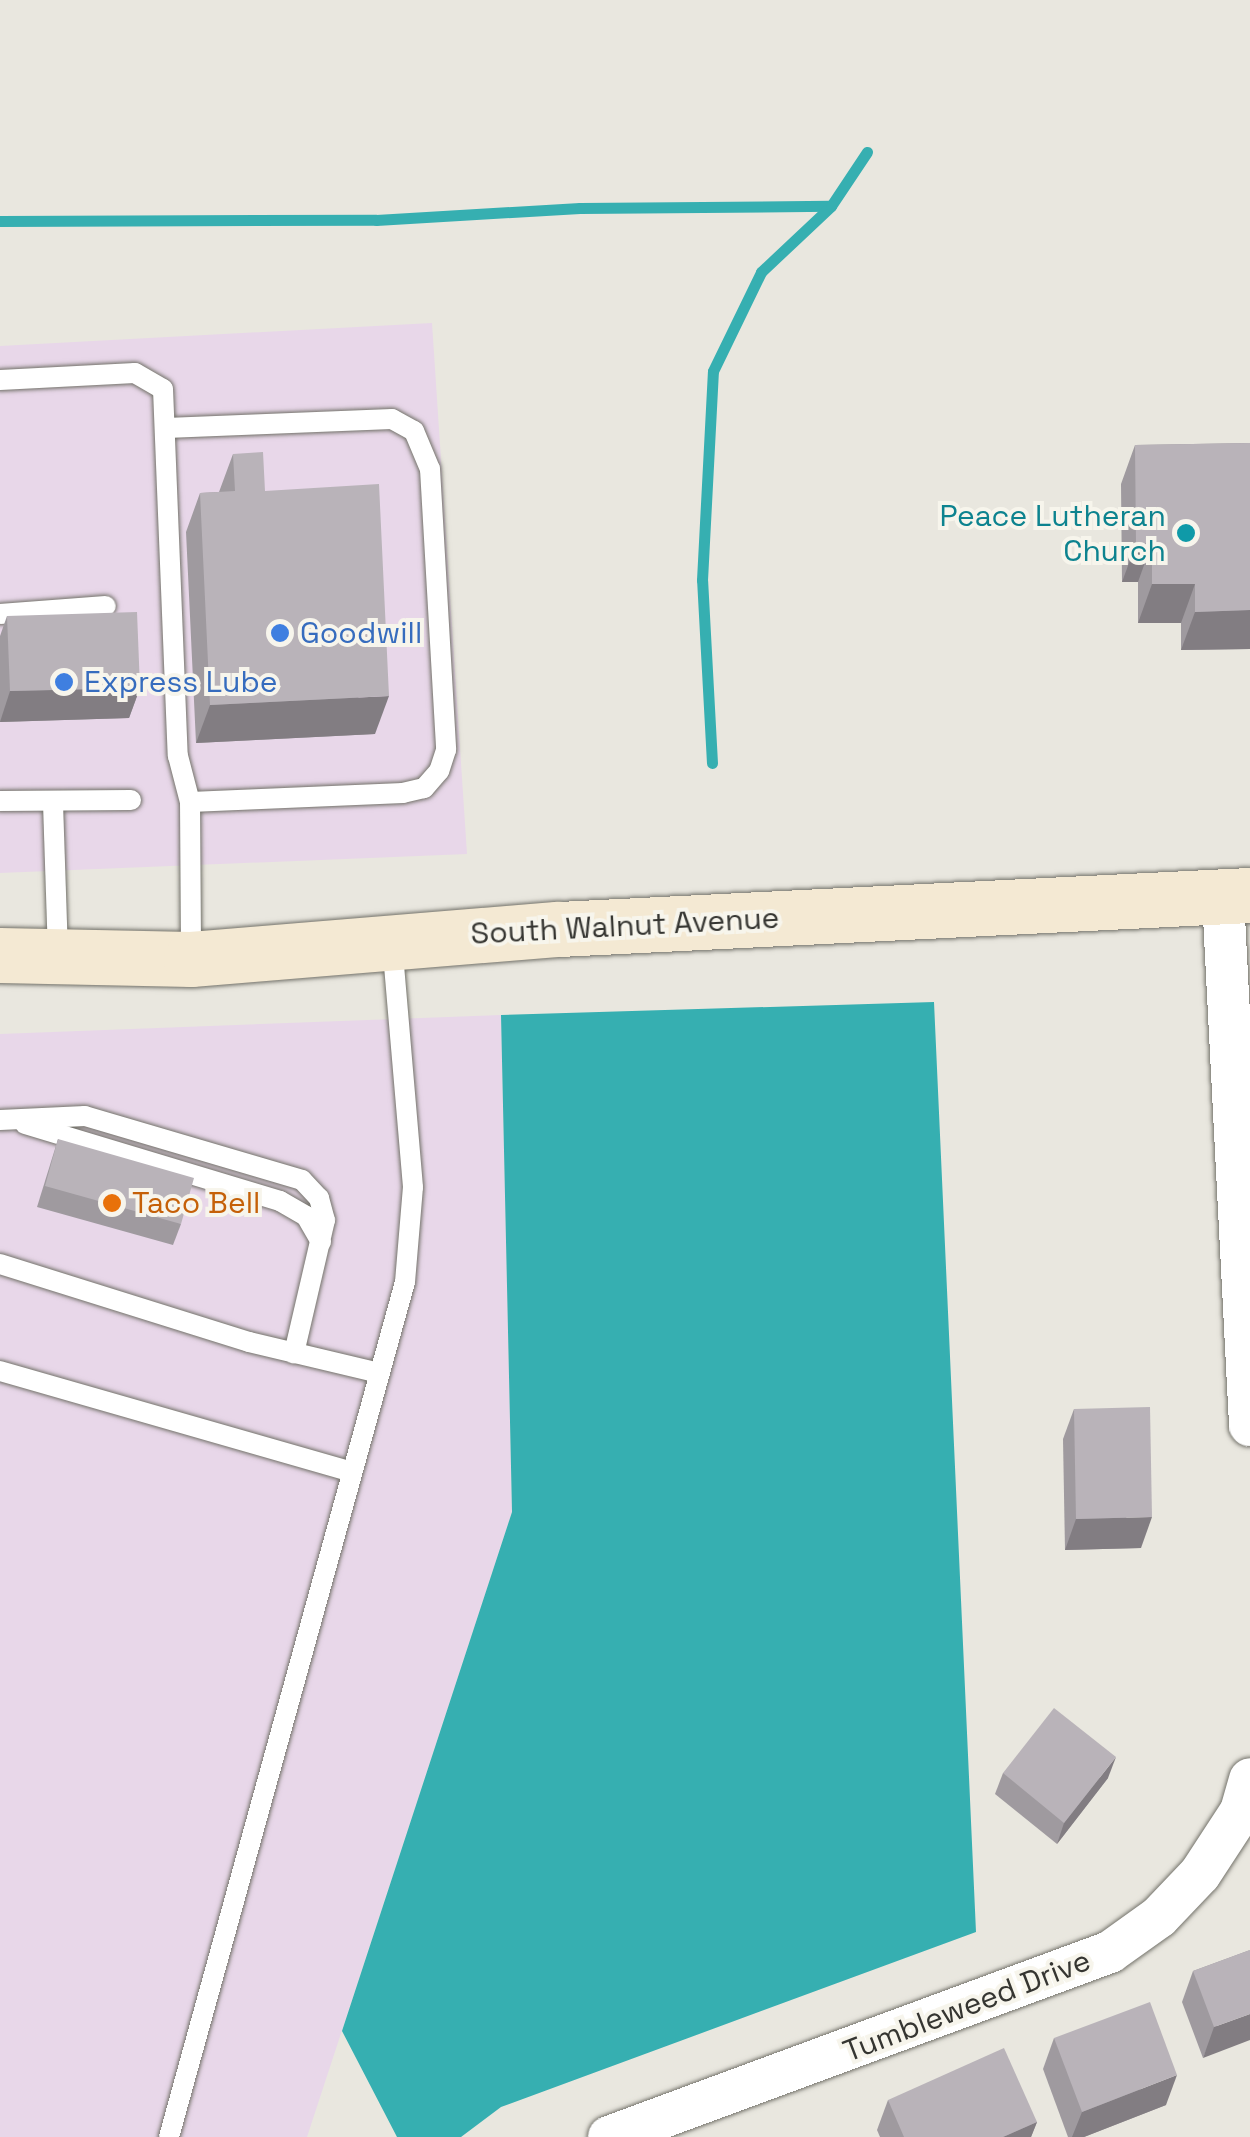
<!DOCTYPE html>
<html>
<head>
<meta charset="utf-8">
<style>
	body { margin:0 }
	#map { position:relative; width:1250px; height:2137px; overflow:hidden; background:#e9e7df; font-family:"Space Grotesk",sans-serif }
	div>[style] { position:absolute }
	.commercial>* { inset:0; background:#e8d7e9 }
	.water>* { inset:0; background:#36afb1 }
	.stream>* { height:11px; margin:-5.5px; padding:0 5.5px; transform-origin:5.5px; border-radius:5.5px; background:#36afb1 }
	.roads { filter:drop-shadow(0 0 2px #73726a) drop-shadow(0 0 2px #73726a) }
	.lane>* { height:20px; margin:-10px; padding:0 10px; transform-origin:10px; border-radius:10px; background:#fff }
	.street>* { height:42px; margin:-21px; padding:0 21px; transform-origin:21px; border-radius:21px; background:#fff }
	.secondary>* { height:55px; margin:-27.5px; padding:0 27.5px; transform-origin:27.5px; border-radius:27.5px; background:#f4e9d3 }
	.wall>* { inset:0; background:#9f9a9f }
	.shaded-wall>* { inset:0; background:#827d82 }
	.building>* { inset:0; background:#b9b3b9 }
	.dots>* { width:28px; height:28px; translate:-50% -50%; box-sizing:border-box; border:5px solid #f7f5ec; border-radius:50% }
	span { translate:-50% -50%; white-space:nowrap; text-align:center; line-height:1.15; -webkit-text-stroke:8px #f7f5ec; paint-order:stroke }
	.culture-label { font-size:30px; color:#0d838f }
	.right { translate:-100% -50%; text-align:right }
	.shop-label { font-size:30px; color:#366cbe }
	.left { translate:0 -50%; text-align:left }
	.street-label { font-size:30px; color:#353531 }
	.food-label { font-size:30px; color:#c56008 }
</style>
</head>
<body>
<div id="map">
	<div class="commercial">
		<i style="clip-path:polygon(432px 323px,467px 854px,0 873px,0 346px)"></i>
		<i style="clip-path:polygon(501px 1015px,512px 1512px,307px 2137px,0 2137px,0 1034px)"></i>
	</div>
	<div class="water">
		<i style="clip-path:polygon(934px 1002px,976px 1932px,501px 2107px,461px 2137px,397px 2137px,342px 2031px,512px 1512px,501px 1015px)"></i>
	</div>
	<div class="stream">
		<i style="left:0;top:221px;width:376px;rotate:-0.2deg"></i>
		<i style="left:376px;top:220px;width:204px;rotate:-3.4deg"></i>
		<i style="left:580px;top:208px;width:251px;rotate:-0.5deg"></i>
		<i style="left:712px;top:763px;width:183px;rotate:-93.1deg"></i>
		<i style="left:702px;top:580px;width:209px;rotate:-87deg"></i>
		<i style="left:713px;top:371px;width:110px;rotate:-64.1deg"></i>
		<i style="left:761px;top:272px;width:96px;rotate:-43.3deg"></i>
		<i style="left:831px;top:206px;width:65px;rotate:-56.3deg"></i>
	</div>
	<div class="roads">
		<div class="lane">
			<i style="left:0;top:380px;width:135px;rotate:-3deg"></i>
			<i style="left:135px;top:373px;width:32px;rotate:30deg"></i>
			<i style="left:163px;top:389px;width:367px;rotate:87.7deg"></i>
			<i style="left:178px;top:756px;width:48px;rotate:75.4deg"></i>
			<i style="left:190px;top:802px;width:154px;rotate:89.6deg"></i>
			<i style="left:166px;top:428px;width:226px;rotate:-2.3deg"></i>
			<i style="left:392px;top:419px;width:25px;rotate:29deg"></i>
			<i style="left:414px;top:431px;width:41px;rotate:67.2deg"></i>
			<i style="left:430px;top:469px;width:281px;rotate:86.7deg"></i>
			<i style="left:446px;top:750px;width:22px;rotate:108deg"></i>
			<i style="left:439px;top:771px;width:23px;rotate:131deg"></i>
			<i style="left:424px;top:788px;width:22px;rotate:167deg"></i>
			<i style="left:403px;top:793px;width:213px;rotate:177.6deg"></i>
			<i style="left:0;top:614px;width:106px;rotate:-4.3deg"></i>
			<i style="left:0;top:801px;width:131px;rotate:-0.4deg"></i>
			<i style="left:53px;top:803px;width:150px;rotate:88.1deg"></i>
			<i style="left:0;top:1120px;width:85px;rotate:-2.7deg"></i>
			<i style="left:85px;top:1116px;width:226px;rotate:16.4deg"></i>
			<i style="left:302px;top:1180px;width:25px;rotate:47deg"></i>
			<i style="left:319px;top:1198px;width:23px;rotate:75deg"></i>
			<i style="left:325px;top:1220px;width:137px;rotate:103.1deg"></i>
			<i style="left:25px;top:1124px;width:266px;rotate:16.8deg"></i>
			<i style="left:280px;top:1201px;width:30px;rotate:30deg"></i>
			<i style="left:306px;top:1216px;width:30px;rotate:60deg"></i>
			<i style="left:0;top:1264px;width:261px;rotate:17.4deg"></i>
			<i style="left:249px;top:1342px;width:134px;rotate:13.4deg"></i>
			<i style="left:0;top:1371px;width:366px;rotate:16deg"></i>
			<i style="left:169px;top:2137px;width:887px;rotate:-74.57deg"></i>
			<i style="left:405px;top:1282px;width:95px;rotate:-85.2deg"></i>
			<i style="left:413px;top:1187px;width:246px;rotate:-94.9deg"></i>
		</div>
		<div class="street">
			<i style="left:1223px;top:897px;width:529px;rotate:87.07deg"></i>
			<i style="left:609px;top:2137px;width:534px;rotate:-20.27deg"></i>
			<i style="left:1110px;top:1952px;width:60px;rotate:-35.5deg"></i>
			<i style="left:1159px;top:1917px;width:59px;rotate:-46.4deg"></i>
			<i style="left:1200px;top:1874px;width:75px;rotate:-56.9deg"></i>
			<i style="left:1241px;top:1811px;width:33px;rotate:-74deg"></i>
		</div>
		<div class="secondary">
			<i style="left:0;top:955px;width:191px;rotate:1.2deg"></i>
			<i style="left:191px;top:959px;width:369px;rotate:-4.7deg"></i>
			<i style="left:559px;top:929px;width:692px;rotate:-2.82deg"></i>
		</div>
	</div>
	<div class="wall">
		<i style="clip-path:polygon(1250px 443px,1250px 649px,1181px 650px,1181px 623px,1138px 623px,1138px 582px,1122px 582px,1121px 484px,1135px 445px)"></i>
		<i style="clip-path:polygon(233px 454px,265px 491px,375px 734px,196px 743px,186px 532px,200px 493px,219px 492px)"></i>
		<i style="clip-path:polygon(7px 616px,140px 688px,129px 718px,0 722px,0 636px)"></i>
		<i style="clip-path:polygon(58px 1139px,181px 1224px,173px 1245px,37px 1207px)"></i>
		<i style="clip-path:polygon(1074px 1409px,1141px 1548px,1065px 1550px,1063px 1439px)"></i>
		<i style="clip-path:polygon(1003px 1773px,1108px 1778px,1057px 1844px,995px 1794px)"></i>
		<i style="clip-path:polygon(1250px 1950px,1203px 2058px,1182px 2002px,1193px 1971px)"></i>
		<i style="clip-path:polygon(1054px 2038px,1166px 2105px,1084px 2137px,1068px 2137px,1043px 2069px)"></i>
		<i style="clip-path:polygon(888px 2100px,1037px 2122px,1031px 2137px,880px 2137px,877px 2130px)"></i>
	</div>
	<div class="shaded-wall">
		<i style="clip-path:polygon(1152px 543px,1138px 582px,1122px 582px,1136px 544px)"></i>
		<i style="clip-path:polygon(1152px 584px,1195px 584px,1181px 623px,1138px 623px)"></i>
		<i style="clip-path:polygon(1250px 610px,1250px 649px,1181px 650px,1195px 612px)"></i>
		<i style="clip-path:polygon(140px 688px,129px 718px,0 722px,10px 691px)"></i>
		<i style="clip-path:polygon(389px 696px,375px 734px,196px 743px,210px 705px)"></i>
		<i style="clip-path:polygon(1152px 1517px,1141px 1548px,1065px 1550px,1076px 1519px)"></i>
		<i style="clip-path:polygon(1116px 1757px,1108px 1778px,1057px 1844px,1064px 1823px)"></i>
		<i style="clip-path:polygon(1250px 2014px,1250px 2040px,1203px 2058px,1214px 2027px)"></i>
		<i style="clip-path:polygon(1177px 2075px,1166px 2105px,1084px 2137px,1072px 2137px,1082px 2112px)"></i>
		<i style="clip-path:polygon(1037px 2122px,1031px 2137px,1003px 2137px)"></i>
	</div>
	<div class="building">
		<i style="clip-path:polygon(1250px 443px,1250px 610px,1195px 612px,1195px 584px,1152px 584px,1152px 543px,1136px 544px,1135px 445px)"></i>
		<i style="clip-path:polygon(263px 452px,265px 491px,379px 484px,389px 696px,210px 705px,200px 493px,235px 491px,233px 454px)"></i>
		<i style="clip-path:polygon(137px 612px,140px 688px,10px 691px,7px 616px)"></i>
		<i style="clip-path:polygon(58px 1139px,194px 1178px,181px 1224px,45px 1186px)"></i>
		<i style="clip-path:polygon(1150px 1407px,1152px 1517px,1076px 1519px,1074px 1409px)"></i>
		<i style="clip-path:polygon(1054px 1708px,1116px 1757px,1064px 1823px,1003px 1773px)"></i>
		<i style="clip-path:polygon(1250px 1950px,1250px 2014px,1214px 2027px,1193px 1971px)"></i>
		<i style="clip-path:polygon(1150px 2002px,1177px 2075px,1082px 2112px,1054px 2038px)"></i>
		<i style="clip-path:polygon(1004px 2048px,1037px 2122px,1003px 2137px,904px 2137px,888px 2100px)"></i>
	</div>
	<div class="dots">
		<i style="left:1186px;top:533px;background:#0f9aa8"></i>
		<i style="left:280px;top:633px;background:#3f7fe0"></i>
		<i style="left:64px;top:682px;background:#3f7fe0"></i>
		<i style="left:112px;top:1203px;background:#e8710a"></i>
	</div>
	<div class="culture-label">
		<span class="right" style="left:1166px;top:533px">Peace Lutheran<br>Church</span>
	</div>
	<div class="shop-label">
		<span class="left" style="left:300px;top:633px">Goodwill</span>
		<span class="left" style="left:84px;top:682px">Express Lube</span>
	</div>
	<div class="street-label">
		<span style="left:625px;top:926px;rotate:-3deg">South Walnut Avenue</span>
		<span style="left:967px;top:2006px;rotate:-21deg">Tumbleweed Drive</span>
	</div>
	<div class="food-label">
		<span class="left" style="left:132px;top:1203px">Taco Bell</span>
	</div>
</div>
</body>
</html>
